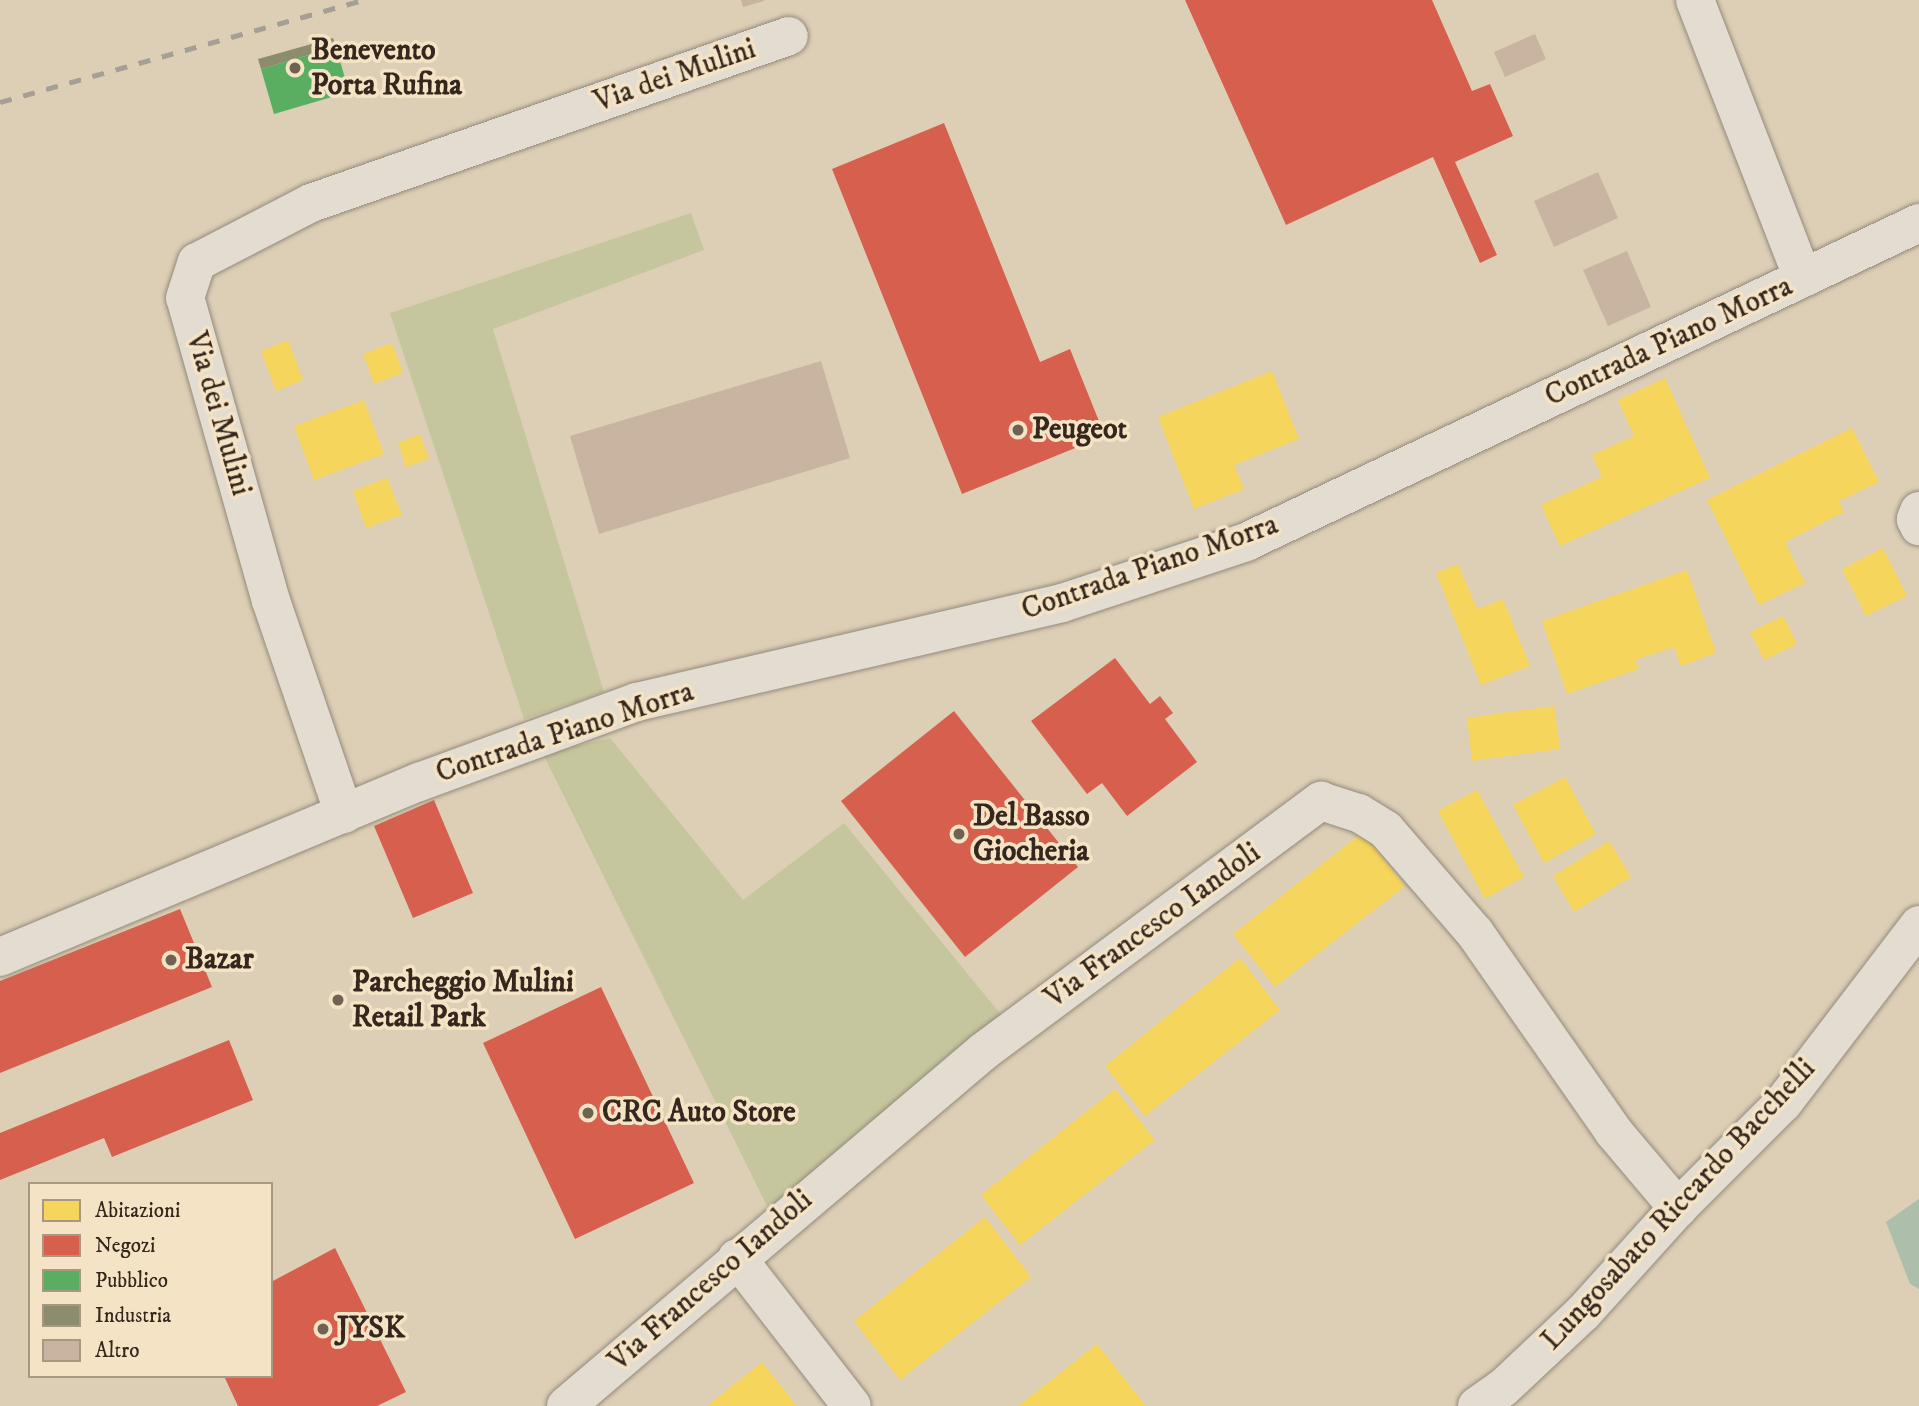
<!DOCTYPE html>
<html>
<head>
<meta charset="utf-8">
<style>
	body { margin:0 }
	#map { position:relative; width:1919px; height:1406px; overflow:hidden; background:#ddcfb6; font-family:"IM FELL DW Pica",serif }
	div>[style] { position:absolute }
	.green>* { inset:0; background:#c6c69e }
	.water>* { inset:0; background:#adbfab }
	.homes>* { inset:0; background:#f6d55c }
	.shops>* { inset:0; background:#d6604d }
	.public>* { inset:0; background:#5aae61 }
	.industry>* { inset:0; background:#8c8c6e }
	.building>* { inset:0; background:#c8b4a1 }
	.roads { filter:drop-shadow(0 0 2px #938a7b) drop-shadow(0 0 2px #938a7b) }
	.minor>* { height:38px; margin:-19px; padding:0 19px; transform-origin:19px; border-radius:19px; background:#e3dcd0 }
	.rail>* { height:5px; margin-top:-2.5px; transform-origin:0; background:repeating-linear-gradient(90deg,#a59f94 0 12px,transparent 0 24px) }
	.dots>* { width:19px; height:19px; translate:-50% -50%; box-sizing:border-box; border:4px solid #f4e3c4; border-radius:50% }
	span { translate:-50% -50%; white-space:nowrap; text-align:center; line-height:1.15; -webkit-text-stroke:7px #f4e3c4; paint-order:stroke }
	.poi-label { font-size:30px; color:#35271d; font-weight:700 }
	.left { translate:0 -50%; text-align:left }
	.street-label { font-size:30px; color:#35271d }
	.legend { position:absolute; left:28px; top:1182px; width:245px; height:196px; box-sizing:border-box; background:#f4e3c4; border:2px solid #a89881; margin:0; padding:9px 12px; list-style:none; font-size:21px; color:#35271d }
	.legend li { display:flex; align-items:center; gap:14px; height:35px }
	.legend b { width:35px; border:2px solid #a89881 }
</style>
</head>
<body>
<div id="map">
	<div class="green">
		<i style="clip-path:polygon(691px 213px,704px 250px,493px 329px,604px 692px,524px 719px,390px 313px)"></i>
		<i style="clip-path:polygon(610px 738px,743px 900px,844px 823px,1003px 1017px,769px 1210px,543px 754px)"></i>
	</div>
	<div class="water">
		<i style="clip-path:polygon(1919px 1199px,1919px 1289px,1910px 1284px,1886px 1222px)"></i>
	</div>
	<div class="homes">
		<i style="clip-path:polygon(288px 340px,303px 380px,276px 391px,261px 351px)"></i>
		<i style="clip-path:polygon(392px 343px,403px 373px,374px 384px,363px 354px)"></i>
		<i style="clip-path:polygon(1272px 371px,1299px 439px,1234px 465px,1244px 489px,1194px 509px,1158px 417px)"></i>
		<i style="clip-path:polygon(1665px 378px,1710px 478px,1560px 546px,1541px 505px,1602px 477px,1592px 455px,1634px 436px,1618px 400px)"></i>
		<i style="clip-path:polygon(364px 400px,384px 454px,314px 480px,294px 426px)"></i>
		<i style="clip-path:polygon(1852px 428px,1879px 482px,1839px 501px,1844px 512px,1785px 542px,1805px 583px,1759px 605px,1707px 500px)"></i>
		<i style="clip-path:polygon(420px 434px,429px 459px,406px 467px,398px 443px)"></i>
		<i style="clip-path:polygon(387px 478px,402px 515px,366px 528px,353px 491px)"></i>
		<i style="clip-path:polygon(1883px 548px,1907px 596px,1866px 616px,1842px 569px)"></i>
		<i style="clip-path:polygon(1458px 564px,1477px 609px,1503px 599px,1530px 666px,1481px 685px,1436px 573px)"></i>
		<i style="clip-path:polygon(1687px 570px,1716px 653px,1681px 666px,1674px 647px,1635px 660px,1639px 669px,1567px 694px,1542px 621px)"></i>
		<i style="clip-path:polygon(1783px 616px,1797px 644px,1764px 660px,1750px 632px)"></i>
		<i style="clip-path:polygon(1554px 706px,1560px 749px,1472px 761px,1467px 718px)"></i>
		<i style="clip-path:polygon(1565px 777px,1596px 834px,1544px 863px,1513px 805px)"></i>
		<i style="clip-path:polygon(1477px 790px,1524px 877px,1485px 899px,1438px 811px)"></i>
		<i style="clip-path:polygon(1363px 832px,1405px 886px,1275px 987px,1233px 934px)"></i>
		<i style="clip-path:polygon(1609px 841px,1631px 877px,1574px 912px,1553px 876px)"></i>
		<i style="clip-path:polygon(1240px 958px,1280px 1010px,1145px 1116px,1105px 1066px)"></i>
		<i style="clip-path:polygon(1115px 1089px,1155px 1140px,1020px 1245px,981px 1195px)"></i>
		<i style="clip-path:polygon(985px 1217px,1031px 1277px,900px 1380px,854px 1321px)"></i>
		<i style="clip-path:polygon(1097px 1344px,1146px 1406px,1018px 1406px)"></i>
		<i style="clip-path:polygon(762px 1362px,797px 1406px,707px 1406px)"></i>
	</div>
	<div class="shops">
		<i style="clip-path:polygon(1185px 0,1432px 0,1472px 91px,1490px 84px,1513px 136px,1455px 162px,1497px 255px,1480px 263px,1433px 157px,1286px 225px)"></i>
		<i style="clip-path:polygon(944px 123px,1040px 362px,1070px 349px,1105px 436px,962px 494px,832px 169px)"></i>
		<i style="clip-path:polygon(1115px 658px,1150px 704px,1160px 696px,1173px 713px,1165px 719px,1197px 762px,1127px 816px,1102px 783px,1087px 794px,1031px 721px)"></i>
		<i style="clip-path:polygon(954px 711px,1078px 867px,965px 957px,841px 801px)"></i>
		<i style="clip-path:polygon(434px 800px,473px 893px,413px 918px,374px 826px)"></i>
		<i style="clip-path:polygon(180px 909px,212px 987px,0 1073px,0 981px)"></i>
		<i style="clip-path:polygon(601px 987px,694px 1183px,575px 1239px,483px 1043px)"></i>
		<i style="clip-path:polygon(229px 1040px,253px 1100px,112px 1157px,104px 1138px,0 1180px,0 1133px)"></i>
		<i style="clip-path:polygon(335px 1248px,406px 1392px,377px 1406px,238px 1406px,224px 1376px,271px 1376px,271px 1282px)"></i>
	</div>
	<div class="public">
		<i style="clip-path:polygon(336px 47px,349px 92px,274px 114px,261px 69px)"></i>
	</div>
	<div class="industry">
		<i style="clip-path:polygon(333px 38px,336px 47px,261px 69px,258px 59px)"></i>
	</div>
	<div class="building">
		<i style="clip-path:polygon(741px 0,764px 0,764px 1px,743px 7px)"></i>
		<i style="clip-path:polygon(1535px 34px,1546px 59px,1505px 77px,1494px 52px)"></i>
		<i style="clip-path:polygon(1598px 172px,1618px 218px,1554px 247px,1534px 201px)"></i>
		<i style="clip-path:polygon(1627px 251px,1651px 307px,1608px 326px,1583px 270px)"></i>
		<i style="clip-path:polygon(821px 361px,850px 458px,599px 534px,570px 436px)"></i>
	</div>
	<div class="roads">
		<div class="minor">
			<i style="left:1695px;top:0;width:298px;rotate:68.8deg"></i>
			<i style="left:1919px;top:511px;width:9px;rotate:111deg"></i>
			<i style="left:1916px;top:519px;width:8px;rotate:67deg"></i>
			<i style="left:344px;top:814px;width:225px;rotate:-108.9deg"></i>
			<i style="left:271px;top:601px;width:315px;rotate:-105.8deg"></i>
			<i style="left:185px;top:298px;width:38px;rotate:-72deg"></i>
			<i style="left:197px;top:262px;width:128px;rotate:-27.4deg"></i>
			<i style="left:311px;top:203px;width:506px;rotate:-19.26deg"></i>
			<i style="left:0;top:957px;width:454px;rotate:-22.7deg"></i>
			<i style="left:419px;top:782px;width:232px;rotate:-20.2deg"></i>
			<i style="left:637px;top:702px;width:436px;rotate:-13.1deg"></i>
			<i style="left:1062px;top:603px;width:194px;rotate:-18.3deg"></i>
			<i style="left:1246px;top:542px;width:745px;rotate:-25.36deg"></i>
			<i style="left:737px;top:1258px;width:187px;rotate:52.2deg"></i>
			<i style="left:566px;top:1406px;width:548px;rotate:-40.34deg"></i>
			<i style="left:984px;top:1051px;width:420px;rotate:-36.6deg"></i>
			<i style="left:1321px;top:801px;width:40px;rotate:18deg"></i>
			<i style="left:1359px;top:813px;width:32px;rotate:32deg"></i>
			<i style="left:1386px;top:830px;width:136px;rotate:49.2deg"></i>
			<i style="left:1475px;top:933px;width:241px;rotate:55.1deg"></i>
			<i style="left:1613px;top:1131px;width:101px;rotate:49.8deg"></i>
			<i style="left:1477px;top:1406px;width:32px;rotate:-35deg"></i>
			<i style="left:1503px;top:1388px;width:110px;rotate:-43.2deg"></i>
			<i style="left:1583px;top:1313px;width:142px;rotate:-47.9deg"></i>
			<i style="left:1678px;top:1208px;width:148px;rotate:-45deg"></i>
			<i style="left:1783px;top:1103px;width:224px;rotate:-52.6deg"></i>
		</div>
	</div>
	<div class="rail">
		<i style="left:0;top:102px;width:376px;rotate:-15.7deg"></i>
	</div>
	<div class="dots">
		<i style="left:295px;top:68px;background:#706253"></i>
		<i style="left:1018px;top:430px;background:#706253"></i>
		<i style="left:959px;top:834px;background:#706253"></i>
		<i style="left:171px;top:960px;background:#706253"></i>
		<i style="left:338px;top:1000px;background:#706253"></i>
		<i style="left:588px;top:1113px;background:#706253"></i>
		<i style="left:323px;top:1329px;background:#706253"></i>
	</div>
	<div class="poi-label">
		<span class="left" style="left:311px;top:68px">Benevento<br>Porta Rufina</span>
		<span class="left" style="left:1032px;top:430px">Peugeot</span>
		<span class="left" style="left:973px;top:834px">Del Basso<br>Giocheria</span>
		<span class="left" style="left:185px;top:960px">Bazar</span>
		<span class="left" style="left:352px;top:1000px">Parcheggio Mulini<br>Retail Park</span>
		<span class="left" style="left:602px;top:1113px">CRC Auto Store</span>
		<span class="left" style="left:337px;top:1329px">JYSK</span>
	</div>
	<div class="street-label">
		<span style="left:675px;top:76px;rotate:-19deg">Via dei Mulini</span>
		<span style="left:1669px;top:342px;rotate:-25deg">Contrada Piano Morra</span>
		<span style="left:218px;top:414px;rotate:74deg">Via dei Mulini</span>
		<span style="left:1150px;top:568px;rotate:-19deg">Contrada Piano Morra</span>
		<span style="left:565px;top:733px;rotate:-18deg">Contrada Piano Morra</span>
		<span style="left:1153px;top:926px;rotate:-36deg">Via Francesco Iandoli</span>
		<span style="left:1679px;top:1205px;rotate:-47deg">Lungosabato Riccardo Bacchelli</span>
		<span style="left:711px;top:1281px;rotate:-41deg">Via Francesco Iandoli</span>
	</div>
	<ul class="legend">
	<li><b style="height:19px;background:#f6d55c"></b>Abitazioni</li>
	<li><b style="height:19px;background:#d6604d"></b>Negozi</li>
	<li><b style="height:19px;background:#5aae61"></b>Pubblico</li>
	<li><b style="height:19px;background:#8c8c6e"></b>Industria</li>
	<li><b style="height:19px;background:#c8b4a1"></b>Altro</li>
	</ul>
</div>
</body>
</html>
